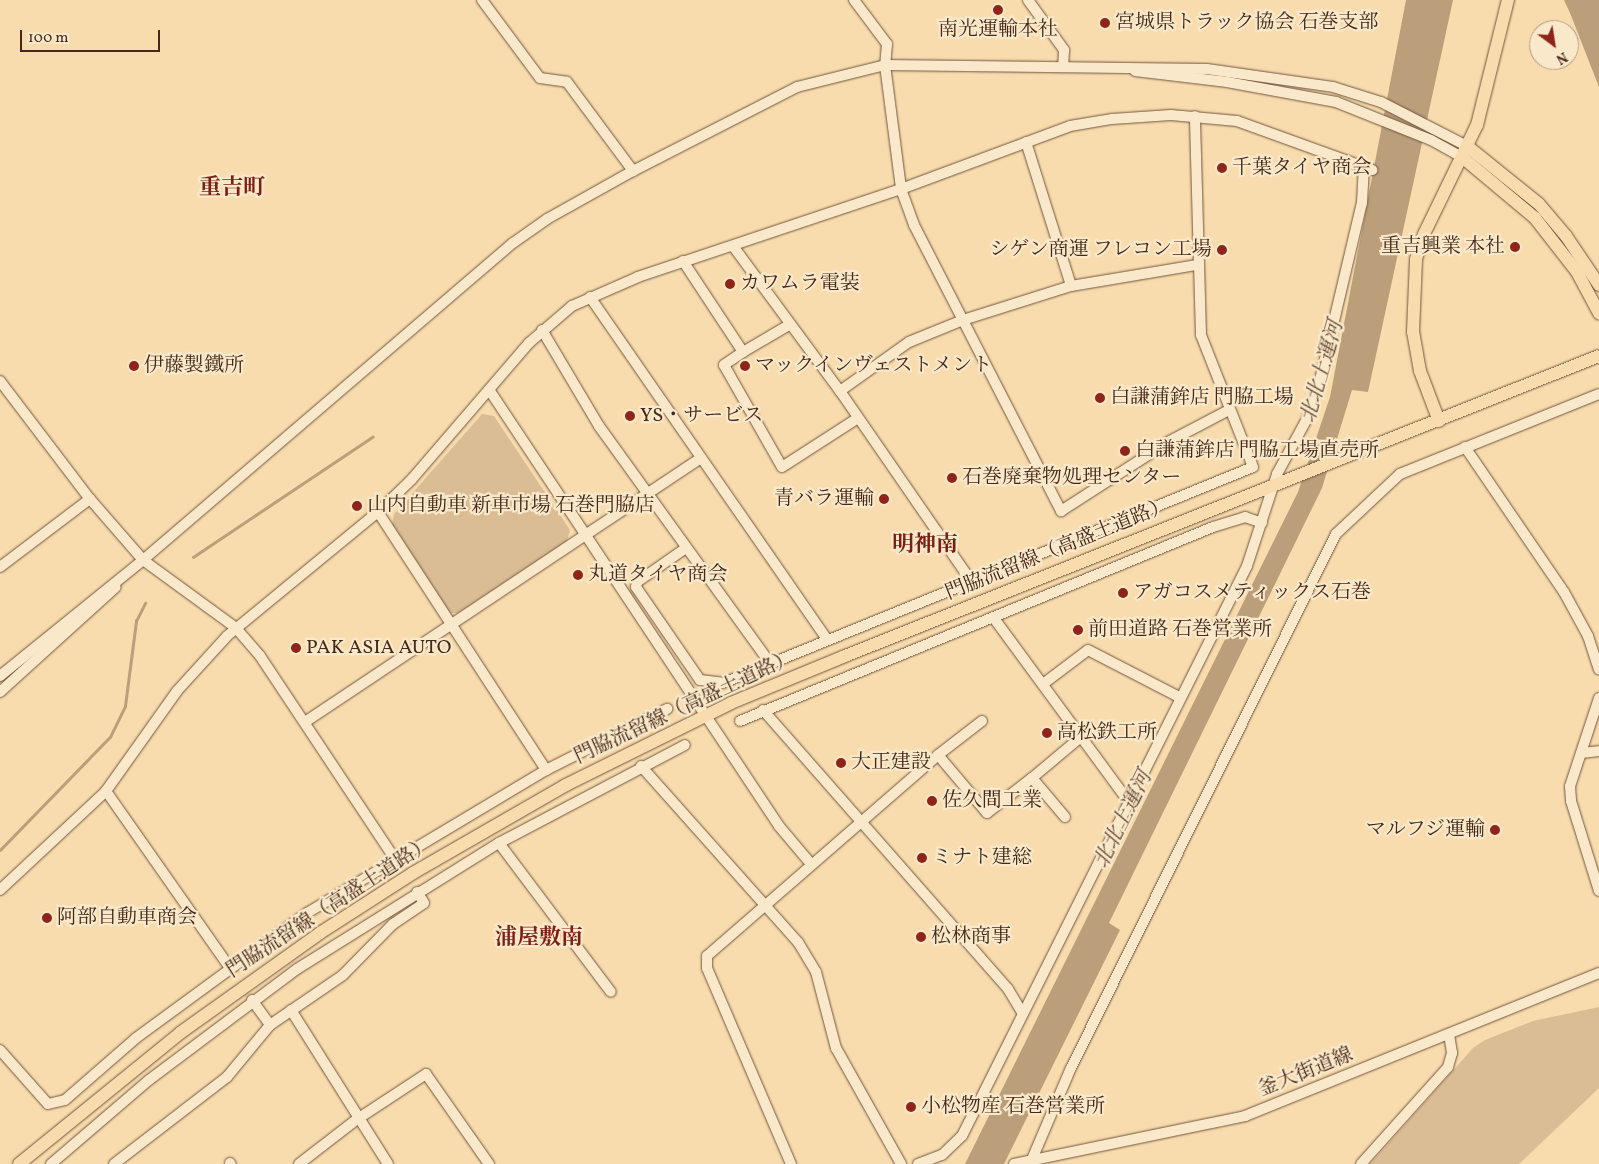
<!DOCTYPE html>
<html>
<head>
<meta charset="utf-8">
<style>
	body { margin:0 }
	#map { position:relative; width:1599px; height:1164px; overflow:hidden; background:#f8dcad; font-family:Vollkorn,"Noto Serif JP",serif }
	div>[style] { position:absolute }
	.green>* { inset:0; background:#dabd94 }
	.water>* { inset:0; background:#bb9f7b }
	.stream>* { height:2.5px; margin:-1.25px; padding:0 1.25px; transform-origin:1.25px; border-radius:1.25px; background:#bb9f7b }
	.roads { filter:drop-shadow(0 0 1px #72553e) drop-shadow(0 0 1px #72553e) }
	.minor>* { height:10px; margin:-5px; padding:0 5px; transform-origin:5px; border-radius:5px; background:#fae8ca }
	.major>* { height:12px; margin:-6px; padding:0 6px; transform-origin:6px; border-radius:6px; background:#f8dcad }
	.dots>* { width:14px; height:14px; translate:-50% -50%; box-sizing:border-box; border:2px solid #fae8ca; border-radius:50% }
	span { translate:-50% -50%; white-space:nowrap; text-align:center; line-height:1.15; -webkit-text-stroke:4.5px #fae8ca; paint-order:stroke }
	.poi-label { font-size:20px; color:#452819 }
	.left { translate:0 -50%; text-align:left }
	.right { translate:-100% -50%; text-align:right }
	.street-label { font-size:20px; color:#452819 }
	.water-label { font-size:21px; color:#684c36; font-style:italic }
	.quarter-label { font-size:22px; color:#7a1f14; font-weight:700 }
	.north { position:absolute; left:1529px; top:20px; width:50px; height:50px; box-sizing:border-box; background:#fae8ca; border:1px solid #b29b83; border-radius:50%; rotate:149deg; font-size:14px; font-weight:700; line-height:20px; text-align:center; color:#452819 }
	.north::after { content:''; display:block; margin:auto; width:18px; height:22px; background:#8f2418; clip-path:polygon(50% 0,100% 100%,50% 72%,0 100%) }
	.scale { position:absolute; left:20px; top:30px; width:140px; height:22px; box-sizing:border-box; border:2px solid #452819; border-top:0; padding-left:6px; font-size:15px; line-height:18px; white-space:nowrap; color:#452819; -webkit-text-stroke:4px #fae8ca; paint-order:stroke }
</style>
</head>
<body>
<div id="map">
	<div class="green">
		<i style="clip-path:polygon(482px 414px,494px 416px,570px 530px,567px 541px,458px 613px,450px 613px,392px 524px,394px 514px)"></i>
		<i style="clip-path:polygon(1599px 1007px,1599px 1088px,1519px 1164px,1370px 1164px,1473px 1048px,1485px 1040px,1533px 1021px)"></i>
	</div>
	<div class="water">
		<i style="clip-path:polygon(1406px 0,1453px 0,1368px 392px,1352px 390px,1322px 488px,1109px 923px,1120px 930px,1004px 1164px,965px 1164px,1298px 492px,1330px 397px)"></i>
		<i style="clip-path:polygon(1564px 0,1599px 0,1599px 87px,1570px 13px)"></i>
	</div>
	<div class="stream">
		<i style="left:193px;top:557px;width:216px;rotate:-33.8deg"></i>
		<i style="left:0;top:850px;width:158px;rotate:-45.8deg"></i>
		<i style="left:110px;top:737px;width:34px;rotate:-64deg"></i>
		<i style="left:125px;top:706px;width:86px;rotate:-82.6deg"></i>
		<i style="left:136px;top:621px;width:20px;rotate:-63deg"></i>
	</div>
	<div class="roads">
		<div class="minor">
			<i style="left:482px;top:0;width:97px;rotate:53.4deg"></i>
			<i style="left:540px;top:78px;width:27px;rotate:8deg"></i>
			<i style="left:567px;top:82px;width:111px;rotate:53.4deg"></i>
			<i style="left:854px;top:0;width:55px;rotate:53.1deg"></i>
			<i style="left:887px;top:44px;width:21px;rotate:95deg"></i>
			<i style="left:885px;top:65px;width:125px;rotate:82.6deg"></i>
			<i style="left:901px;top:189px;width:38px;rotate:70deg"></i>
			<i style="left:914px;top:225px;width:322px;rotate:62.8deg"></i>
			<i style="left:1061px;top:511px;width:127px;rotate:-32.8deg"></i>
			<i style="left:1168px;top:442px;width:69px;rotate:-27.7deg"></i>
			<i style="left:1028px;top:0;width:62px;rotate:54.2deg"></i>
			<i style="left:1064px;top:50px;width:17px;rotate:93deg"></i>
			<i style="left:1135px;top:71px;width:93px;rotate:6.8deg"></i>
			<i style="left:1227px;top:82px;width:111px;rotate:10.4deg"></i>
			<i style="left:1336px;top:102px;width:102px;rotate:21.8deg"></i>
			<i style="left:1431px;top:140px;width:35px;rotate:29deg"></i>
			<i style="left:1026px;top:142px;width:151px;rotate:72.6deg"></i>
			<i style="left:733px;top:246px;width:180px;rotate:53.6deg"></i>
			<i style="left:840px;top:391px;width:231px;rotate:55.4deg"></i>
			<i style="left:683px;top:261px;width:109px;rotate:56.6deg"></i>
			<i style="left:743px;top:352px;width:23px;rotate:146deg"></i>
			<i style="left:724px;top:365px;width:117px;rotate:60.4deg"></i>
			<i style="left:782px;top:467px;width:90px;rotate:-32.8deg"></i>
			<i style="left:590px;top:297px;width:416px;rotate:55.3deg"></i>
			<i style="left:542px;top:330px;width:112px;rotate:59.3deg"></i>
			<i style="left:599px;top:426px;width:291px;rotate:54.2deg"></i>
			<i style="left:743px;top:352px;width:53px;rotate:-30.4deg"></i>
			<i style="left:0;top:381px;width:148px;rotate:52.7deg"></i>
			<i style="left:90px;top:499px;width:81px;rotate:49deg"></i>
			<i style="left:143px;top:560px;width:114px;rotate:36.1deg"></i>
			<i style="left:235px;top:627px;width:38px;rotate:49deg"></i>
			<i style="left:260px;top:656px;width:242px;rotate:56.4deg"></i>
			<i style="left:490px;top:391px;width:522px;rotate:56.4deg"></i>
			<i style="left:779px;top:826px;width:50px;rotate:49.9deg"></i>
			<i style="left:840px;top:391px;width:85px;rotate:-35.4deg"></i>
			<i style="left:909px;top:342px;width:58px;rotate:-22.2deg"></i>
			<i style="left:963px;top:320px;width:113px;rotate:-17.5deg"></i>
			<i style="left:1071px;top:286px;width:128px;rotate:-9.5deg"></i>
			<i style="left:1465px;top:447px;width:176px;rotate:55.7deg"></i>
			<i style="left:1564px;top:592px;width:50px;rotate:61.4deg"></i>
			<i style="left:1588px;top:636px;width:35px;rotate:72deg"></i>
			<i style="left:378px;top:512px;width:308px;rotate:56.9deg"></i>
			<i style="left:686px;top:548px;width:60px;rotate:145.2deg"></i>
			<i style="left:637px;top:582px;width:5px;rotate:101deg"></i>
			<i style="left:636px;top:587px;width:113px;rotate:55.5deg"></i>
			<i style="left:700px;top:680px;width:23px;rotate:7deg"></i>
			<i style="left:723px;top:683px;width:572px;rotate:-22.17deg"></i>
			<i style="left:1253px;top:467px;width:142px;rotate:-111.5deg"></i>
			<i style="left:1201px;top:335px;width:219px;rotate:-91.6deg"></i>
			<i style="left:0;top:567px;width:113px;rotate:-37.1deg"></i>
			<i style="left:993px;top:617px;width:228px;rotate:53.7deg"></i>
			<i style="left:0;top:676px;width:184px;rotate:-39deg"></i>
			<i style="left:143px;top:560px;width:487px;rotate:-40.6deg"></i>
			<i style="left:513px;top:243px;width:42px;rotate:-35.2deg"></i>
			<i style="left:547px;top:219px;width:98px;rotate:-29.2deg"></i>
			<i style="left:633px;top:171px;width:184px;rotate:-27.1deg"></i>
			<i style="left:797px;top:87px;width:91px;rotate:-14deg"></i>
			<i style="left:885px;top:65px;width:322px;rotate:0.7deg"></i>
			<i style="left:1207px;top:69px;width:127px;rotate:8.1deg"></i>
			<i style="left:1333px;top:87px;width:50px;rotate:17.4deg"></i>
			<i style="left:1381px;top:102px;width:97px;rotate:27.1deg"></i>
			<i style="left:1043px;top:684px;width:56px;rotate:-37.1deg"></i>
			<i style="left:1088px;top:650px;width:102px;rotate:27.3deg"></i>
			<i style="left:0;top:692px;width:156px;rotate:-42.2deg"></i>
			<i style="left:1599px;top:698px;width:93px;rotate:108.2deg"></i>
			<i style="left:1570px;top:786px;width:15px;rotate:86deg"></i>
			<i style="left:1571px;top:801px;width:94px;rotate:72.7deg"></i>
			<i style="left:763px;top:710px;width:371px;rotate:48.7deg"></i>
			<i style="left:1008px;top:989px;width:26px;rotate:59deg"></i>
			<i style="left:740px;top:721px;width:511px;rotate:-22.3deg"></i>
			<i style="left:1213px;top:527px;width:34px;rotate:-17deg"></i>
			<i style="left:1245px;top:517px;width:18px;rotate:19deg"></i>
			<i style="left:982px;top:721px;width:56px;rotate:142.3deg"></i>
			<i style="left:938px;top:755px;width:76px;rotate:49.8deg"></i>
			<i style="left:987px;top:813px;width:57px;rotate:-37.9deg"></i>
			<i style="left:305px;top:722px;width:474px;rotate:-33.7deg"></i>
			<i style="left:1581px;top:753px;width:18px;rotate:-6deg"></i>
			<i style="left:641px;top:766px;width:236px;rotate:48.3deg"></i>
			<i style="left:798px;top:942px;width:35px;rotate:59deg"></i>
			<i style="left:816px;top:972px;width:79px;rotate:75.3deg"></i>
			<i style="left:836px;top:1048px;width:133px;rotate:60.7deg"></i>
			<i style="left:106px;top:791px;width:216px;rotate:55deg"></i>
			<i style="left:1065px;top:817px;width:51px;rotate:-130.2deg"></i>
			<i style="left:1032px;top:778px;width:65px;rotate:-40deg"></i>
			<i style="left:499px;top:843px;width:186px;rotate:53.1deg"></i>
			<i style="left:0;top:890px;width:145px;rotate:-43deg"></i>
			<i style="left:106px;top:791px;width:123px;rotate:-54.6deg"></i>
			<i style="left:177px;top:691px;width:74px;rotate:-47.7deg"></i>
			<i style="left:227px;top:636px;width:195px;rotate:-39.4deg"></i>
			<i style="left:378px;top:512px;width:47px;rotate:-44.1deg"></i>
			<i style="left:412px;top:479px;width:179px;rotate:-49.3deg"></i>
			<i style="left:529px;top:343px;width:57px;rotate:-40.7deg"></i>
			<i style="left:572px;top:306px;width:72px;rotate:-23.7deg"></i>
			<i style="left:638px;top:277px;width:277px;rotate:-18.5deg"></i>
			<i style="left:901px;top:189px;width:180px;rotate:-20.4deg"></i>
			<i style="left:1070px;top:126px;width:43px;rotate:-9.5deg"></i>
			<i style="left:1112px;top:119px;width:59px;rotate:-3.9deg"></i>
			<i style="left:1171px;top:115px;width:66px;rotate:5.2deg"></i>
			<i style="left:1237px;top:121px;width:144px;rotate:19.9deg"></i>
			<i style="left:252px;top:1000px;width:31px;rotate:54deg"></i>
			<i style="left:291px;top:1010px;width:182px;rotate:57.8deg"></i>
			<i style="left:0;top:1050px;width:72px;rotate:48.4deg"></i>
			<i style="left:48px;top:1104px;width:17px;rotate:-13deg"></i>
			<i style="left:65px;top:1100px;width:94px;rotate:-41.1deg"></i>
			<i style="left:136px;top:1038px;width:212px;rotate:-36.2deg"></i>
			<i style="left:307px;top:913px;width:279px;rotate:-30.9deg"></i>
			<i style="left:546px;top:770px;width:136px;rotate:-26.8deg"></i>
			<i style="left:230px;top:1163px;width:1px;rotate:45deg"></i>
			<i style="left:51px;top:1164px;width:129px;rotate:-40.6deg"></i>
			<i style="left:149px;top:1080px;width:185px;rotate:-36.9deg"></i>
			<i style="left:297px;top:969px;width:238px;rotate:-32deg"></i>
			<i style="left:499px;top:843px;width:210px;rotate:-27.8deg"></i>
			<i style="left:114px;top:1164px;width:143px;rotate:-37.6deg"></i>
			<i style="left:227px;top:1077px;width:67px;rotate:-50.4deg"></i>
			<i style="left:270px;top:1025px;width:88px;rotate:-34.4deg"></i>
			<i style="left:343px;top:975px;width:71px;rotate:-45.6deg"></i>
			<i style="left:393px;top:924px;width:37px;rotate:-34deg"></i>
			<i style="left:424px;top:903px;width:13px;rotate:-122deg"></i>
			<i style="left:299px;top:1164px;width:72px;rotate:-37.7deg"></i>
			<i style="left:356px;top:1120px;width:84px;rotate:-33.3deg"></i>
			<i style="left:426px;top:1074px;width:110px;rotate:55deg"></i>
			<i style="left:791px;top:1164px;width:213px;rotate:-113.2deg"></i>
			<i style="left:707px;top:968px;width:12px;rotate:-90deg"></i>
			<i style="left:707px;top:956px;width:306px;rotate:-41deg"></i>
			<i style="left:918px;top:1164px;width:26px;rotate:-21deg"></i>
			<i style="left:942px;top:1155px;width:28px;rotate:-44deg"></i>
			<i style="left:962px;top:1136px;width:637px;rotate:-63.43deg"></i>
			<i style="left:1247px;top:566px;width:97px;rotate:-71.9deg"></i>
			<i style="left:1277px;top:474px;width:65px;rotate:-61.5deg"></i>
			<i style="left:1308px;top:417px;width:39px;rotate:-72deg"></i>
			<i style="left:1320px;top:380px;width:182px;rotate:-76.7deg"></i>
			<i style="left:1362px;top:203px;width:36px;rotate:-87deg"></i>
			<i style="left:1014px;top:1164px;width:236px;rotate:-11.7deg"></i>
			<i style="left:1245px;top:1116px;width:382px;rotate:-22deg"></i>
			<i style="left:1030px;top:1164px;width:104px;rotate:-66.9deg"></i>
			<i style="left:1071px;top:1068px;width:596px;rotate:-63.61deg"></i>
			<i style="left:1336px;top:534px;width:88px;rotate:-43.2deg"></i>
			<i style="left:1400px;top:474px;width:214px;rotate:-21.9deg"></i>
			<i style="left:1361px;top:1164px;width:130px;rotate:-48.1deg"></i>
			<i style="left:1448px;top:1067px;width:15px;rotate:-74deg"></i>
			<i style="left:1452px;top:1053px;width:18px;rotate:-99deg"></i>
		</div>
		<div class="major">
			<i style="left:1467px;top:146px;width:92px;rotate:38.9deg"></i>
			<i style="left:1539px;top:204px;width:42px;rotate:49.8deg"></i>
			<i style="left:1566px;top:236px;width:59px;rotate:56deg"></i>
			<i style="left:1462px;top:157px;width:95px;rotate:39.9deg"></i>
			<i style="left:1535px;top:218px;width:68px;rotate:52.1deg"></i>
			<i style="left:1577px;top:272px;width:47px;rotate:61.8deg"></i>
			<i style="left:1439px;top:421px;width:53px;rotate:-110.8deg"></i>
			<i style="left:1420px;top:371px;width:40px;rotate:-100deg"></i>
			<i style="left:1413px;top:332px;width:73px;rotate:-87.6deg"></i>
			<i style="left:1416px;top:259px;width:26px;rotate:-72deg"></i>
			<i style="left:1424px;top:234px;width:121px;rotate:-64.1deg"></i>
			<i style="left:1477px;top:125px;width:129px;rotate:-76.1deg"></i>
			<i style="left:19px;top:1164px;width:208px;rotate:-39.1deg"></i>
			<i style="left:180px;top:1033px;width:172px;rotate:-35.5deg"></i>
			<i style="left:320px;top:933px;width:111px;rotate:-32.8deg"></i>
			<i style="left:413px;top:873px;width:177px;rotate:-29.9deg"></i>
			<i style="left:566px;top:785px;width:184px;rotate:-26.4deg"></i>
			<i style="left:731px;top:703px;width:123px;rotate:-22.4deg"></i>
			<i style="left:845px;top:656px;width:811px;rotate:-21.7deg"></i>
		</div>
	</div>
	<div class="dots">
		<i style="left:998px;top:10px;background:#8f2418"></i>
		<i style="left:1105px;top:23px;background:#8f2418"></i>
		<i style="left:1222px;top:168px;background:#8f2418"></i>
		<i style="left:1515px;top:247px;background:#8f2418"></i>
		<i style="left:1222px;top:250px;background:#8f2418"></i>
		<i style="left:730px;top:284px;background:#8f2418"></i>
		<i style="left:134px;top:366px;background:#8f2418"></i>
		<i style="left:745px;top:366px;background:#8f2418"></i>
		<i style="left:1100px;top:398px;background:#8f2418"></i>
		<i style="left:630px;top:416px;background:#8f2418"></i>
		<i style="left:1125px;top:451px;background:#8f2418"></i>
		<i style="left:952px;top:478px;background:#8f2418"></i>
		<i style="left:884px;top:499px;background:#8f2418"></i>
		<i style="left:357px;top:506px;background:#8f2418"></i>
		<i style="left:578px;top:575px;background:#8f2418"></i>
		<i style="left:1123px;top:593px;background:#8f2418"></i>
		<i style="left:1078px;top:630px;background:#8f2418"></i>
		<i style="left:296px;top:648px;background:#8f2418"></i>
		<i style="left:1047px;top:733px;background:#8f2418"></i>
		<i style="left:841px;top:763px;background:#8f2418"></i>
		<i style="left:932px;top:801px;background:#8f2418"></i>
		<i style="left:1495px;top:830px;background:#8f2418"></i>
		<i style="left:922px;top:858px;background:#8f2418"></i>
		<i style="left:47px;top:918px;background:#8f2418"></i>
		<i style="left:921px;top:937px;background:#8f2418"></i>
		<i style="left:911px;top:1107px;background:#8f2418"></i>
	</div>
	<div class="poi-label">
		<span class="left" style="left:1115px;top:23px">宮城県トラック協会 石巻支部</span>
		<span style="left:998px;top:30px">南光運輸本社</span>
		<span class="left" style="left:1232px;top:168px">千葉タイヤ商会</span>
		<span class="right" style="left:1505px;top:247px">重吉興業 本社</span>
		<span class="right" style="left:1212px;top:250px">シゲン商運 フレコン工場</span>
		<span class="left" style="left:740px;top:284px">カワムラ電装</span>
		<span class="left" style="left:144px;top:366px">伊藤製鐵所</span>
		<span class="left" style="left:755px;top:366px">マックインヴェストメント</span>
		<span class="left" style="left:1110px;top:398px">白謙蒲鉾店 門脇工場</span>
		<span class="left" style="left:640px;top:416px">YS・サービス</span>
		<span class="left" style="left:1135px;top:451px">白謙蒲鉾店 門脇工場直売所</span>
		<span class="left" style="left:962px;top:478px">石巻廃棄物処理センター</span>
		<span class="right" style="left:874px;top:499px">青バラ運輸</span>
		<span class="left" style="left:367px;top:506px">山内自動車 新車市場 石巻門脇店</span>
		<span class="left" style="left:588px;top:575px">丸道タイヤ商会</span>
		<span class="left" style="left:1133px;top:593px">アガコスメティックス石巻</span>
		<span class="left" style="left:1088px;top:630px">前田道路 石巻営業所</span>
		<span class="left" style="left:306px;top:648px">PAK ASIA AUTO</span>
		<span class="left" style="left:1057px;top:733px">高松鉄工所</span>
		<span class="left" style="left:851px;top:763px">大正建設</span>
		<span class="left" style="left:942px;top:801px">佐久間工業</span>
		<span class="right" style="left:1485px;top:830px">マルフジ運輸</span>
		<span class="left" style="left:932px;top:858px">ミナト建総</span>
		<span class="left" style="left:57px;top:918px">阿部自動車商会</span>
		<span class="left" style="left:931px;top:937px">松林商事</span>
		<span class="left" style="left:921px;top:1107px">小松物産 石巻営業所</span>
	</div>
	<div class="street-label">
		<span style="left:1058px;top:550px;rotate:-22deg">門脇流留線（高盛土道路）</span>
		<span style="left:685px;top:708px;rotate:-25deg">門脇流留線（高盛土道路）</span>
		<span style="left:330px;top:908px;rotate:-33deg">門脇流留線（高盛土道路）</span>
		<span style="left:1306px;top:1073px;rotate:-22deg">釜大街道線</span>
	</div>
	<div class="water-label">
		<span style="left:1323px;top:372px;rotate:-74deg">北北上運河</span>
		<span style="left:1124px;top:820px;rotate:-64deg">北北上運河</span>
	</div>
	<div class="quarter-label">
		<span style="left:232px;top:189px">重吉町</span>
		<span style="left:925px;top:546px">明神南</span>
		<span style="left:539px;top:939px">浦屋敷南</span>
	</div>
	<div class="north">N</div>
	<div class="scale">100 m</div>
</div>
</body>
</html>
